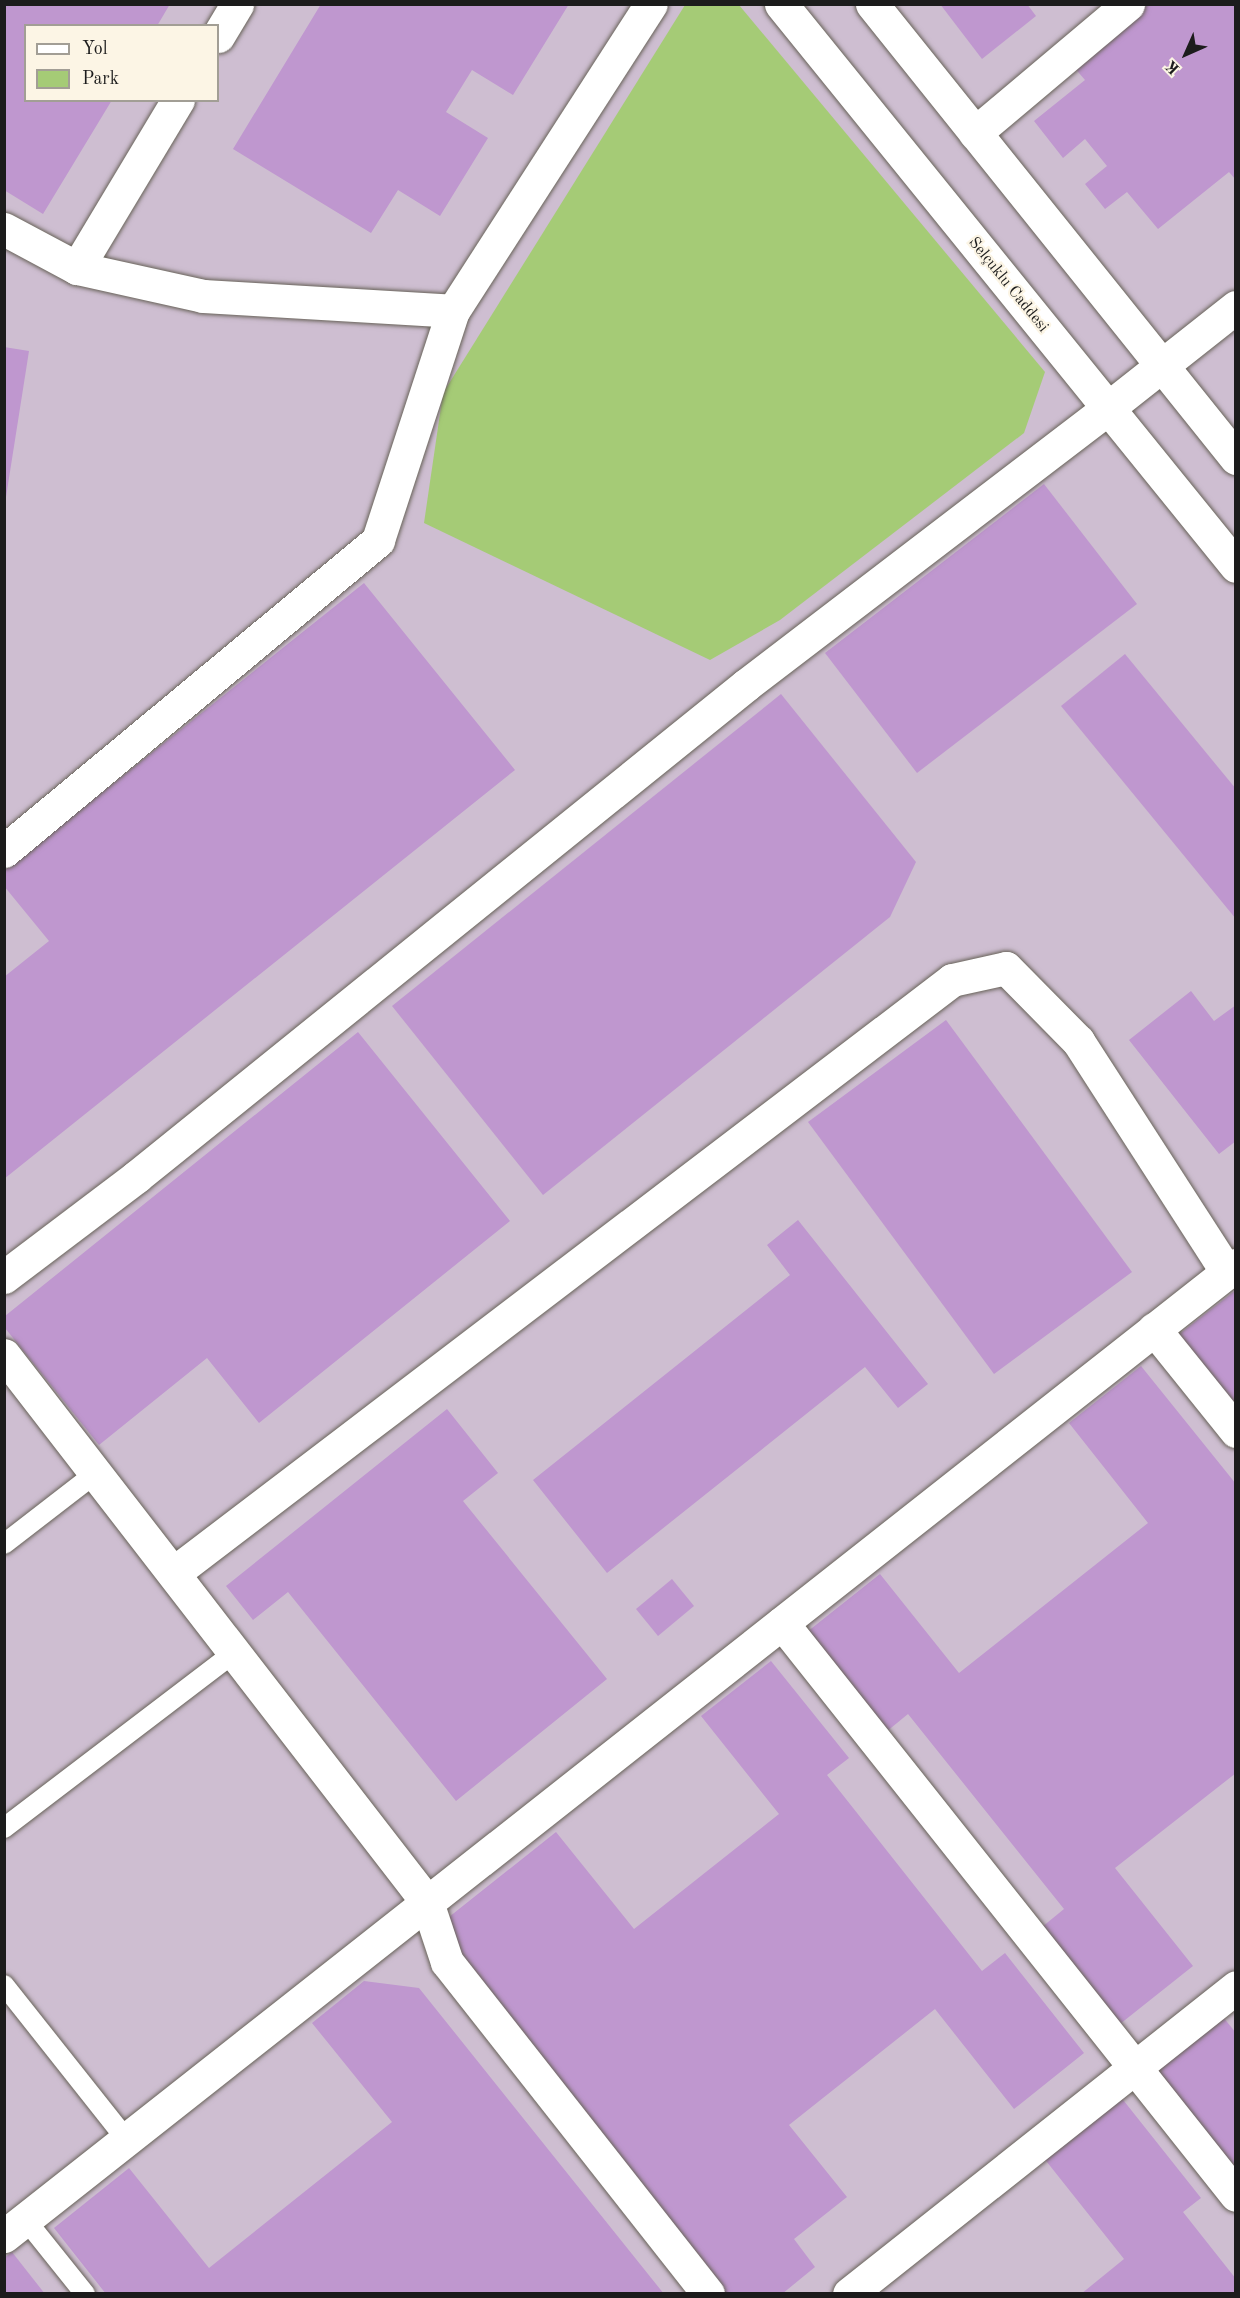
<!DOCTYPE html>
<html>
<head>
<meta charset="utf-8">
<style>
	body { margin:0 }
	#map { position:relative; width:1240px; height:2298px; overflow:hidden; background:#f3e5c8; font-family:"Old Standard TT",serif }
	div>[style] { position:absolute }
	.industrial>* { inset:0; background:#cebed1 }
	.green>* { inset:0; background:#a5cb76 }
	.building>* { inset:0; background:#bf97cf }
	.roads { filter:drop-shadow(0 0 2px #676258) drop-shadow(0 0 2px #676258) }
	.service>* { height:20px; margin:-10px; padding:0 10px; transform-origin:10px; border-radius:10px; background:#fff }
	.minor>* { height:33px; margin:-16.5px; padding:0 16.5px; transform-origin:16.5px; border-radius:16.5px; background:#fff }
	.tertiary>* { height:33px; margin:-16.5px; padding:0 16.5px; transform-origin:16.5px; border-radius:16.5px; background:#fff }
	span { translate:-50% -50%; white-space:nowrap; text-align:center; line-height:1.15; -webkit-text-stroke:4.5px #fcf5e5; paint-order:stroke }
	.street-label { font-size:16px; color:#1c1c1c }
	.frame { position:absolute; inset:0; border:6px solid #1c1c1c; pointer-events:none }
	.legend { position:absolute; left:24px; top:24px; width:195px; height:78px; box-sizing:border-box; background:#fcf5e5; border:2px solid #a29e95; margin:0; padding:8px 10px; list-style:none; font-size:18px; color:#1c1c1c }
	.legend li { display:flex; align-items:center; gap:12px; height:30px }
	.legend b { width:30px; border:2px solid #a29e95 }
	.north { position:absolute; left:1156px; top:24px; width:60px; height:60px; -webkit-text-stroke:4px #fcf5e5; paint-order:stroke; rotate:225deg; font-size:16px; font-weight:700; line-height:24px; text-align:center; color:#1c1c1c }
	.north::after { content:''; display:block; margin:auto; width:21px; height:27px; background:#1c1c1c; clip-path:polygon(50% 0,100% 100%,50% 72%,0 100%) }
</style>
</head>
<body>
<div id="map">
	<div class="industrial">
		<i style="clip-path:polygon(evenodd,5px 5px,1235px 5px,1235px 2293px,5px 2293px,5px 5px,26px 26px,218px 26px,218px 100px,26px 100px,26px 26px)"></i>
	</div>
	<div class="green">
		<i style="clip-path:polygon(685px 5px,739px 5px,1045px 372px,1024px 433px,780px 620px,710px 660px,424px 523px,443px 393px)"></i>
	</div>
	<div class="building">
		<i style="clip-path:polygon(4px 4px,170px 4px,157px 26px,26px 26px,26px 100px,112px 100px,43px 214px,4px 190px)"></i>
		<i style="clip-path:polygon(321px 4px,569px 4px,513px 95px,472px 70px,446px 112px,488px 138px,440px 216px,398px 190px,371px 233px,233px 149px)"></i>
		<i style="clip-path:polygon(940px 4px,1027px 4px,1036px 16px,982px 59px)"></i>
		<i style="clip-path:polygon(1135px 4px,1236px 4px,1236px 180px,1229px 172px,1158px 229px,1127px 192px,1105px 209px,1085px 184px,1107px 166px,1085px 139px,1063px 158px,1034px 121px,1085px 80px,1067px 59px)"></i>
		<i style="clip-path:polygon(4px 347px,29px 351px,6px 497px,4px 496px)"></i>
		<i style="clip-path:polygon(1044px 484px,1137px 604px,917px 773px,825px 653px)"></i>
		<i style="clip-path:polygon(364px 583px,515px 770px,4px 1179px,4px 977px,49px 941px,4px 886px,4px 871px)"></i>
		<i style="clip-path:polygon(1125px 654px,1236px 789px,1236px 919px,1061px 706px)"></i>
		<i style="clip-path:polygon(781px 694px,916px 862px,890px 917px,543px 1195px,392px 1006px)"></i>
		<i style="clip-path:polygon(1191px 991px,1214px 1021px,1236px 1005px,1236px 1141px,1219px 1154px,1129px 1040px)"></i>
		<i style="clip-path:polygon(946px 1020px,1132px 1272px,994px 1374px,808px 1122px)"></i>
		<i style="clip-path:polygon(358px 1032px,510px 1221px,259px 1423px,207px 1358px,99px 1445px,5px 1328px,5px 1316px)"></i>
		<i style="clip-path:polygon(798px 1220px,928px 1384px,898px 1408px,865px 1367px,607px 1573px,533px 1480px,790px 1275px,767px 1245px)"></i>
		<i style="clip-path:polygon(1236px 1290px,1236px 1407px,1178px 1335px)"></i>
		<i style="clip-path:polygon(1141px 1366px,1236px 1484px,1236px 1773px,1115px 1868px,1193px 1966px,1120px 2024px,1042px 1927px,1064px 1909px,908px 1714px,886px 1732px,807px 1632px,880px 1574px,959px 1673px,1148px 1523px,1069px 1423px)"></i>
		<i style="clip-path:polygon(447px 1409px,498px 1473px,463px 1501px,607px 1679px,456px 1801px,288px 1592px,253px 1620px,226px 1586px)"></i>
		<i style="clip-path:polygon(672px 1579px,694px 1606px,658px 1636px,636px 1609px)"></i>
		<i style="clip-path:polygon(771px 1661px,849px 1758px,827px 1775px,982px 1971px,1005px 1953px,1084px 2053px,1014px 2109px,935px 2009px,789px 2125px,847px 2197px,794px 2239px,815px 2267px,782px 2294px,725px 2294px,446px 1944px,449px 1917px,556px 1832px,634px 1929px,779px 1814px,701px 1716px)"></i>
		<i style="clip-path:polygon(364px 1981px,419px 1988px,664px 2294px,106px 2294px,54px 2228px,129px 2168px,209px 2268px,392px 2122px,312px 2023px)"></i>
		<i style="clip-path:polygon(1223px 2017px,1236px 2033px,1236px 2170px,1157px 2071px)"></i>
		<i style="clip-path:polygon(1120px 2096px,1201px 2198px,1183px 2212px,1236px 2279px,1236px 2294px,1081px 2294px,1124px 2259px,1043px 2157px)"></i>
		<i style="clip-path:polygon(12px 2252px,45px 2294px,4px 2294px,4px 2258px)"></i>
	</div>
	<div class="roads">
		<div class="service">
			<i style="left:4px;top:1544px;width:118px;rotate:-37.7deg"></i>
			<i style="left:4px;top:1828px;width:292px;rotate:-37.3deg"></i>
			<i style="left:4px;top:1985px;width:196px;rotate:51.6deg"></i>
			<i style="left:25px;top:2219px;width:96px;rotate:51.3deg"></i>
		</div>
		<div class="minor">
			<i style="left:218px;top:36px;width:37px;rotate:-59deg"></i>
			<i style="left:975px;top:133px;width:200px;rotate:-40.1deg"></i>
			<i style="left:4px;top:229px;width:83px;rotate:28.1deg"></i>
			<i style="left:77px;top:268px;width:129px;rotate:12.5deg"></i>
			<i style="left:203px;top:296px;width:250px;rotate:3.4deg"></i>
			<i style="left:77px;top:268px;width:196px;rotate:-59deg"></i>
			<i style="left:4px;top:851px;width:486px;rotate:-39.7deg"></i>
			<i style="left:378px;top:540px;width:241px;rotate:-71.9deg"></i>
			<i style="left:453px;top:311px;width:365px;rotate:-57.2deg"></i>
			<i style="left:4px;top:1277px;width:166px;rotate:-37.1deg"></i>
			<i style="left:136px;top:1177px;width:784px;rotate:-38.89deg"></i>
			<i style="left:746px;top:685px;width:456px;rotate:-37.4deg"></i>
			<i style="left:1154px;top:1329px;width:131px;rotate:51.2deg"></i>
			<i style="left:4px;top:1355px;width:691px;rotate:52.28deg"></i>
			<i style="left:427px;top:1902px;width:63px;rotate:71.6deg"></i>
			<i style="left:447px;top:1962px;width:422px;rotate:51.8deg"></i>
			<i style="left:175px;top:1572px;width:977px;rotate:-37.3deg"></i>
			<i style="left:952px;top:980px;width:55px;rotate:-12.5deg"></i>
			<i style="left:1006px;top:968px;width:103px;rotate:45.4deg"></i>
			<i style="left:1078px;top:1041px;width:275px;rotate:57.2deg"></i>
			<i style="left:782px;top:1623px;width:730px;rotate:51.56deg"></i>
			<i style="left:849px;top:2294px;width:494px;rotate:-38.4deg"></i>
		</div>
		<div class="tertiary">
			<i style="left:781px;top:4px;width:723px;rotate:51.01deg"></i>
			<i style="left:872px;top:4px;width:582px;rotate:51.28deg"></i>
			<i style="left:1108px;top:408px;width:163px;rotate:-38.3deg"></i>
			<i style="left:4px;top:2236px;width:1569px;rotate:-38.24deg"></i>
		</div>
	</div>
	<div class="street-label">
		<span style="left:1008px;top:285px;rotate:51deg">Selçuklu Caddesi</span>
	</div>
	<div class="frame"></div>
	<ul class="legend">
	<li><b style="height:8px;background:#fff"></b>Yol</li>
	<li><b style="height:16px;background:#a5cb76"></b>Park</li>
	</ul>
	<div class="north">K</div>
</div>
</body>
</html>
